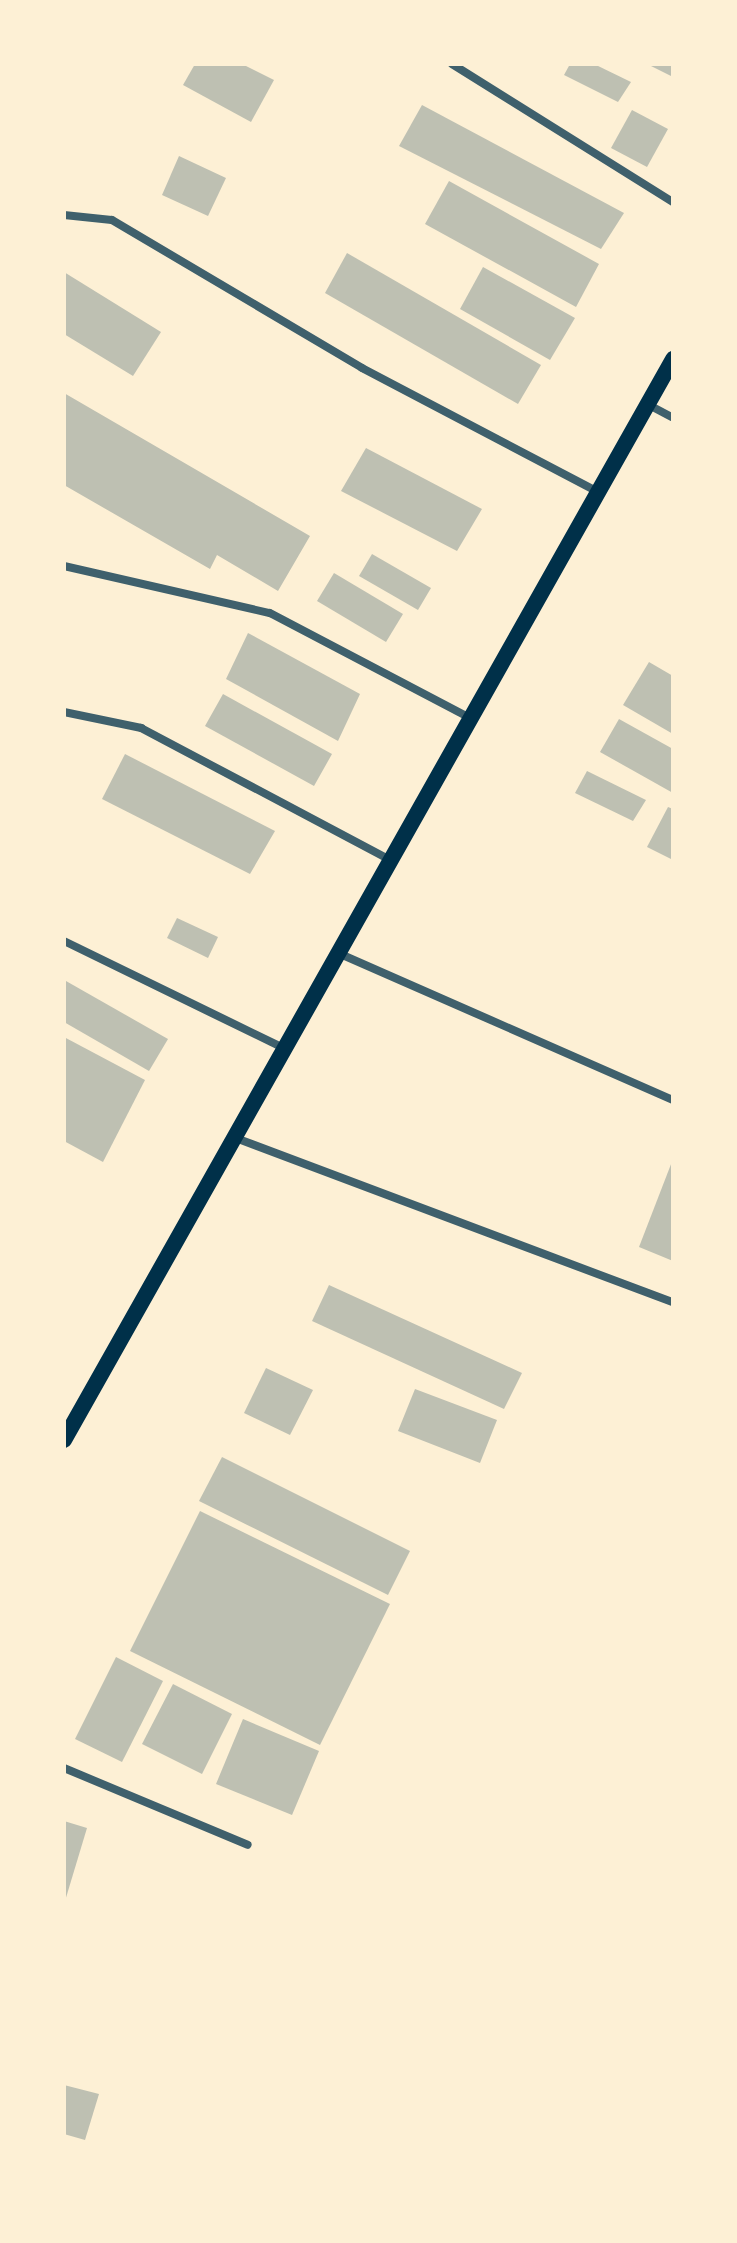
<!DOCTYPE html>
<html>
<head>
<meta charset="utf-8">
<style>
	body { margin:0 }
	#map { position:relative; width:737px; height:2243px; overflow:hidden; background:#fdf0d5; font-family:"Space Grotesk",sans-serif }
	div>[style] { position:absolute }
	.building>* { inset:0; background:#bec0b2 }
	.minor>* { height:8px; margin:-4px; padding:0 4px; transform-origin:4px; border-radius:4px; background:#3f606c }
	.secondary>* { height:16px; margin:-8px; padding:0 8px; transform-origin:8px; border-radius:8px; background:#003049 }
	span { translate:-50% -50%; white-space:nowrap; text-align:center; line-height:1.15; -webkit-text-stroke:8px #fdf0d5; paint-order:stroke }
	.frame { position:absolute; inset:0; border:66px solid #fdf0d5; pointer-events:none }
</style>
</head>
<body>
<div id="map">
	<div class="building">
		<i style="clip-path:polygon(195px 64px,242px 64px,274px 80px,251px 122px,183px 85px)"></i>
		<i style="clip-path:polygon(570px 64px,594px 64px,631px 82px,618px 102px,564px 75px)"></i>
		<i style="clip-path:polygon(647px 64px,673px 64px,673px 77px)"></i>
		<i style="clip-path:polygon(422px 105px,624px 213px,601px 249px,399px 146px)"></i>
		<i style="clip-path:polygon(632px 110px,668px 129px,647px 167px,611px 148px)"></i>
		<i style="clip-path:polygon(179px 156px,226px 178px,208px 216px,162px 195px)"></i>
		<i style="clip-path:polygon(449px 181px,599px 264px,576px 307px,425px 224px)"></i>
		<i style="clip-path:polygon(347px 253px,541px 365px,518px 404px,325px 293px)"></i>
		<i style="clip-path:polygon(483px 267px,575px 318px,550px 360px,460px 309px)"></i>
		<i style="clip-path:polygon(64px 272px,161px 332px,133px 376px,64px 334px)"></i>
		<i style="clip-path:polygon(64px 393px,310px 536px,278px 591px,217px 555px,210px 569px,64px 485px)"></i>
		<i style="clip-path:polygon(366px 448px,482px 509px,457px 551px,341px 491px)"></i>
		<i style="clip-path:polygon(372px 554px,431px 588px,418px 610px,359px 576px)"></i>
		<i style="clip-path:polygon(334px 573px,403px 614px,386px 642px,317px 601px)"></i>
		<i style="clip-path:polygon(248px 633px,360px 694px,338px 741px,226px 679px)"></i>
		<i style="clip-path:polygon(649px 662px,673px 676px,673px 734px,623px 705px)"></i>
		<i style="clip-path:polygon(223px 694px,332px 754px,314px 786px,205px 726px)"></i>
		<i style="clip-path:polygon(619px 719px,673px 749px,673px 793px,600px 752px)"></i>
		<i style="clip-path:polygon(125px 754px,275px 831px,250px 874px,102px 799px)"></i>
		<i style="clip-path:polygon(587px 771px,646px 800px,633px 821px,575px 793px)"></i>
		<i style="clip-path:polygon(668px 807px,673px 809px,673px 860px,647px 847px)"></i>
		<i style="clip-path:polygon(177px 918px,218px 937px,208px 958px,167px 938px)"></i>
		<i style="clip-path:polygon(66px 981px,168px 1039px,149px 1071px,64px 1022px)"></i>
		<i style="clip-path:polygon(64px 1037px,145px 1080px,103px 1162px,64px 1141px)"></i>
		<i style="clip-path:polygon(673px 1159px,673px 1261px,639px 1247px)"></i>
		<i style="clip-path:polygon(329px 1285px,522px 1373px,504px 1409px,312px 1321px)"></i>
		<i style="clip-path:polygon(266px 1368px,313px 1390px,290px 1435px,244px 1413px)"></i>
		<i style="clip-path:polygon(415px 1389px,497px 1420px,480px 1463px,398px 1431px)"></i>
		<i style="clip-path:polygon(222px 1457px,410px 1551px,388px 1595px,199px 1501px)"></i>
		<i style="clip-path:polygon(200px 1511px,390px 1604px,320px 1745px,130px 1651px)"></i>
		<i style="clip-path:polygon(116px 1657px,163px 1681px,122px 1762px,75px 1739px)"></i>
		<i style="clip-path:polygon(173px 1684px,232px 1714px,202px 1774px,142px 1744px)"></i>
		<i style="clip-path:polygon(243px 1719px,319px 1751px,292px 1815px,216px 1784px)"></i>
		<i style="clip-path:polygon(64px 1821px,87px 1828px,65px 1901px,64px 1901px)"></i>
		<i style="clip-path:polygon(64px 2085px,99px 2094px,85px 2140px,64px 2134px)"></i>
	</div>
	<div class="minor">
		<i style="left:452px;top:64px;width:261px;rotate:32deg"></i>
		<i style="left:64px;top:215px;width:48px;rotate:5.9deg"></i>
		<i style="left:112px;top:220px;width:291px;rotate:30.6deg"></i>
		<i style="left:362px;top:368px;width:267px;rotate:27.7deg"></i>
		<i style="left:647px;top:404px;width:30px;rotate:28deg"></i>
		<i style="left:64px;top:566px;width:211px;rotate:12.9deg"></i>
		<i style="left:270px;top:613px;width:226px;rotate:27.7deg"></i>
		<i style="left:64px;top:712px;width:79px;rotate:11.7deg"></i>
		<i style="left:141px;top:728px;width:282px;rotate:27.9deg"></i>
		<i style="left:64px;top:941px;width:244px;rotate:26deg"></i>
		<i style="left:338px;top:953px;width:366px;rotate:23.7deg"></i>
		<i style="left:233px;top:1137px;width:470px;rotate:20.6deg"></i>
		<i style="left:64px;top:1768px;width:199px;rotate:22.7deg"></i>
	</div>
	<div class="secondary">
		<i style="left:64px;top:1440px;width:1241px;rotate:-60.6deg"></i>
	</div>
	<div class="frame"></div>
</div>
</body>
</html>
